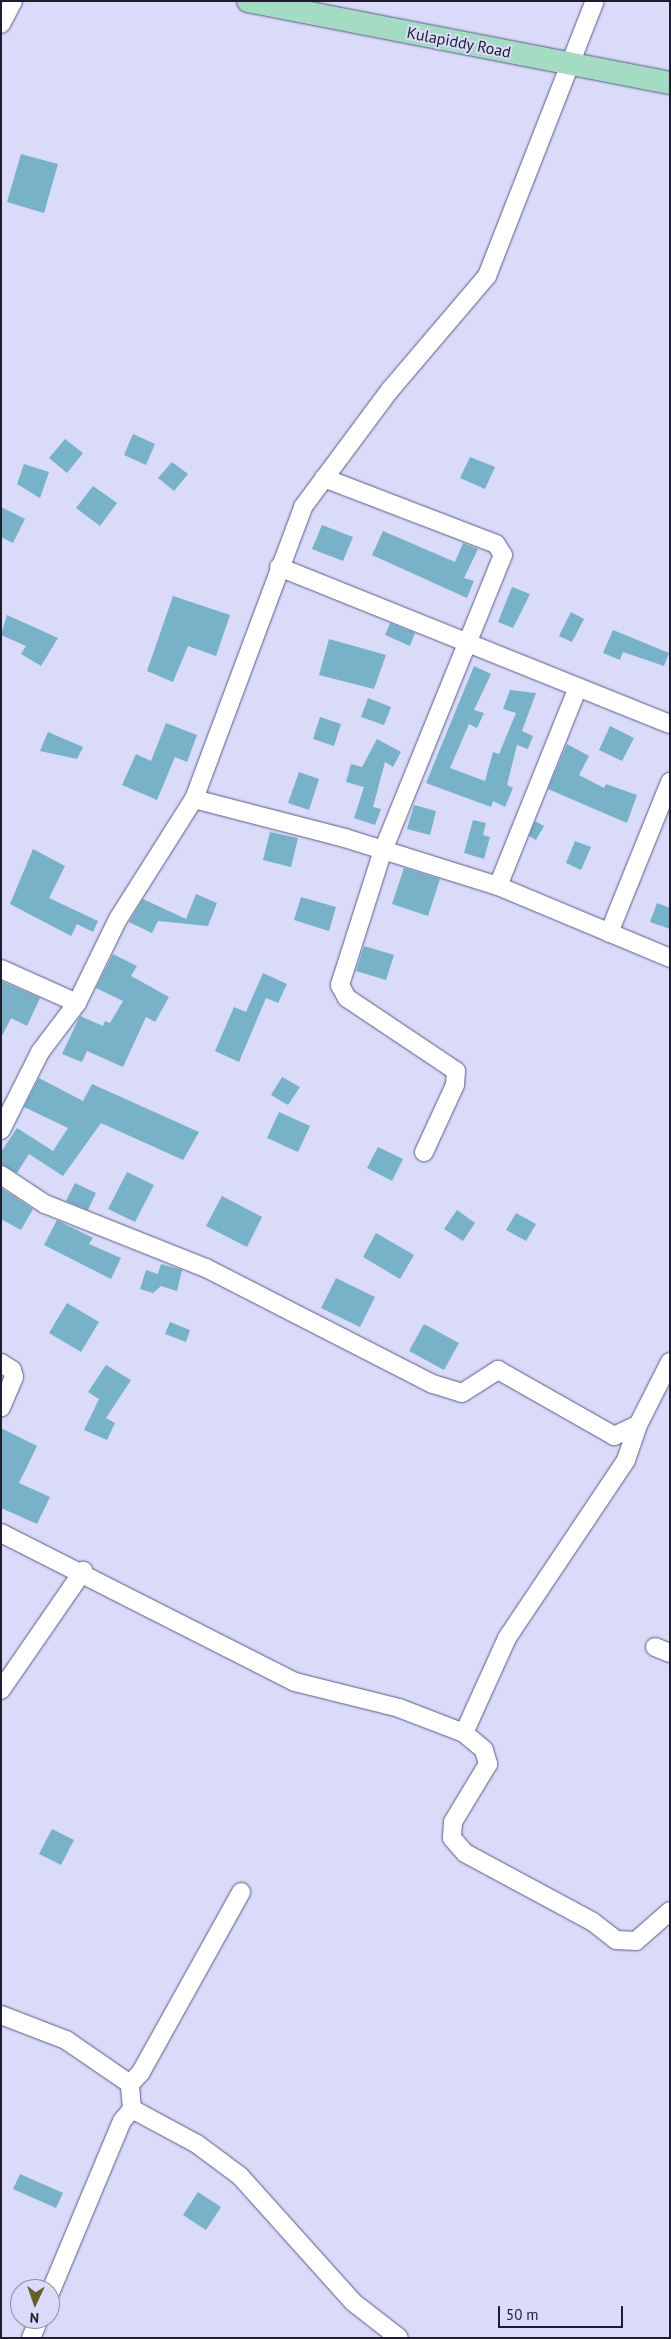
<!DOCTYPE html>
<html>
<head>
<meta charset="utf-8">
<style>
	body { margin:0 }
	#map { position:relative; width:671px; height:2339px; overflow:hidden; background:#d9dbf9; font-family:"PT Sans",sans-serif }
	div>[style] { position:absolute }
	.building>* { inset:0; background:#77b2c8 }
	.roads { filter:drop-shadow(0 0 1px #5a5a85) drop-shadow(0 0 1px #5a5a85) }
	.minor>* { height:18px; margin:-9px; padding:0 9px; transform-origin:9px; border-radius:9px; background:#fff }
	.major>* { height:22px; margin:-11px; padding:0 11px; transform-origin:11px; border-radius:11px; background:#a3dcc3 }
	span { translate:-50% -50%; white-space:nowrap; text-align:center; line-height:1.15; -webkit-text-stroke:4px #d9dbf9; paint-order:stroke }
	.street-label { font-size:16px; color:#1d1d2f }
	.frame { position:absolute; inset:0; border:2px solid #1d1d2f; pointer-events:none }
	.north { position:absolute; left:10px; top:2279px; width:50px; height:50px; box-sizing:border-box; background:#d9dbf9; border:1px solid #8e8fa8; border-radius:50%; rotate:183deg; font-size:14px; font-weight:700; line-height:20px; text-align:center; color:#1d1d2f }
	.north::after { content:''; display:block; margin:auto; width:18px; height:22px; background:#65602c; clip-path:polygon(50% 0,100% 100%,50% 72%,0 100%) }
	.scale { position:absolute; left:498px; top:2306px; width:125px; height:22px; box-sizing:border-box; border:2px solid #1d1d2f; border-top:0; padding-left:6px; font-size:15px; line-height:18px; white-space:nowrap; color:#1d1d2f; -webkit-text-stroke:4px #d9dbf9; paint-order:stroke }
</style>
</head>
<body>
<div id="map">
	<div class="building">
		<i style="clip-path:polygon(21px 154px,58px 164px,44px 213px,7px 202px)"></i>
		<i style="clip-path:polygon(133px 434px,155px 444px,146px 465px,124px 455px)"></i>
		<i style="clip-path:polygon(65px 439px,83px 453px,67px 473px,49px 458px)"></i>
		<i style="clip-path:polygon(470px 457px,495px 467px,485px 489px,460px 478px)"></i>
		<i style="clip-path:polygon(172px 462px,188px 474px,174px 491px,158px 478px)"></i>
		<i style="clip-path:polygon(24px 464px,49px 472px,40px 498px,17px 484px)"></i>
		<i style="clip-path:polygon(93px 486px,117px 503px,100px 526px,76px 508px)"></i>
		<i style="clip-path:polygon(1px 507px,25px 519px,13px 543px,1px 537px)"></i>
		<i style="clip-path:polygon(322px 525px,353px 537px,343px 561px,312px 549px)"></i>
		<i style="clip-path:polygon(383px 531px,455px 562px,463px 543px,478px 549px,464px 578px,474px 581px,467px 598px,372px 555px)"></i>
		<i style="clip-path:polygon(512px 587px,530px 594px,513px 628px,498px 622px)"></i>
		<i style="clip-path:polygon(173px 596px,230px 615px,216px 656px,188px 646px,173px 682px,147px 671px)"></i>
		<i style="clip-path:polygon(571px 612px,584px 619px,572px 642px,559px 636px)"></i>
		<i style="clip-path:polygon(7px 615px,58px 638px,41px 666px,21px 654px,26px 646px,1px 635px)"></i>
		<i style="clip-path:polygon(390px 623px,415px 633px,410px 646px,385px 635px)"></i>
		<i style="clip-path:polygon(613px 630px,669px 653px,664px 666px,623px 652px,620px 660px,603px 653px)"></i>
		<i style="clip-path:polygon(329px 639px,386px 655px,374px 689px,319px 675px)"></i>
		<i style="clip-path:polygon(474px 666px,491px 674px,474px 710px,484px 713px,477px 728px,469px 724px,450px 768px,485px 781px,493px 752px,499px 754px,516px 713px,503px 709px,510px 690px,536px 693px,522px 731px,533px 736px,528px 749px,517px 745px,507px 785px,513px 788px,505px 807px,493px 801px,491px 807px,426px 783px)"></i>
		<i style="clip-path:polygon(368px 698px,391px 707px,384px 725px,361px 717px)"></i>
		<i style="clip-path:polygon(320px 717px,341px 724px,334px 746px,313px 739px)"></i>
		<i style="clip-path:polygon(166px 723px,197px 735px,187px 762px,175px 757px,157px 800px,122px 785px,136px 754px,151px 761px)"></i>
		<i style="clip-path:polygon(610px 726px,634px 738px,622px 761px,599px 750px)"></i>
		<i style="clip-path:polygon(48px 732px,83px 747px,77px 759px,40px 751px)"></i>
		<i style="clip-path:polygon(377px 739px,401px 752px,393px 767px,385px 762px,373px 807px,381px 809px,375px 825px,354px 818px,364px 787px,346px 782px,351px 764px,362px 767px)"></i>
		<i style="clip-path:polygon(567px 744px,589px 756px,579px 775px,604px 788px,606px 784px,637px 795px,627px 823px,548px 789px)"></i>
		<i style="clip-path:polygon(299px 772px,319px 779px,309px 810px,288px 803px)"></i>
		<i style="clip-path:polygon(414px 805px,436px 811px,430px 835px,407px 829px)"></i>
		<i style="clip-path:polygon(473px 820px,486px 823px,483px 835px,490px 837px,484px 859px,464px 853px)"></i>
		<i style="clip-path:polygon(535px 821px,544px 826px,536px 840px,529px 836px)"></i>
		<i style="clip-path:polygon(270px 832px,298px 838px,291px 867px,263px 860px)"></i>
		<i style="clip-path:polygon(575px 841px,591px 847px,581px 870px,566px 863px)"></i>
		<i style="clip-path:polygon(33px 849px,65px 866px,49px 898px,98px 921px,93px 932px,77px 924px,71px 936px,10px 904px)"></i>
		<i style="clip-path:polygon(404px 868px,440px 879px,428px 916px,392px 904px)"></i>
		<i style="clip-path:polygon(196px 894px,217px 903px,208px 926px,158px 921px,152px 933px,129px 922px,143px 899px,186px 919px)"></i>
		<i style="clip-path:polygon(301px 897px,336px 907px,329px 931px,294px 920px)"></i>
		<i style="clip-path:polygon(657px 903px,670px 908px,670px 929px,650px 922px)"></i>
		<i style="clip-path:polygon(364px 946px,394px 955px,386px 980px,356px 971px)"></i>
		<i style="clip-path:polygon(113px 954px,137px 966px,131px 976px,169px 997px,155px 1022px,146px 1017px,123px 1067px,87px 1051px,82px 1062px,62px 1054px,80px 1016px,103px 1026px,105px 1021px,110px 1023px,123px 1001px,96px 988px)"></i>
		<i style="clip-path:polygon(263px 973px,287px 984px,278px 1003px,266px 998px,239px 1062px,215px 1051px,234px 1007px,246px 1012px)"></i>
		<i style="clip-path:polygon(1px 981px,40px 998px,27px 1026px,11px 1018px,1px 1038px)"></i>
		<i style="clip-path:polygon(282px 1077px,300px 1087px,288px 1105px,271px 1095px)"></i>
		<i style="clip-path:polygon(39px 1078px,83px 1101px,92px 1084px,199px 1132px,183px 1160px,101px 1123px,63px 1176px,29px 1154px,17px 1173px,1px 1164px,1px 1152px,17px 1128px,53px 1151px,68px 1128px,24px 1107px)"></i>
		<i style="clip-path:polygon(279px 1112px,310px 1126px,298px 1152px,267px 1138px)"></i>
		<i style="clip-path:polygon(378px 1147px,403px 1159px,392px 1181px,367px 1168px)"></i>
		<i style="clip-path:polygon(127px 1172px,154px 1185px,135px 1222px,108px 1209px)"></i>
		<i style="clip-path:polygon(75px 1183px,96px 1193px,88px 1210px,66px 1201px)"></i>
		<i style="clip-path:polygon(1px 1188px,33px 1209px,21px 1230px,1px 1219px)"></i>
		<i style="clip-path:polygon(222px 1196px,262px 1217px,247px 1247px,206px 1226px)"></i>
		<i style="clip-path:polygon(457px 1210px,475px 1223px,463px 1241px,444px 1229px)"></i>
		<i style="clip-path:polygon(516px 1213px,536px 1224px,526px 1241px,506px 1230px)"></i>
		<i style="clip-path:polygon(57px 1220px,93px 1238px,89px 1244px,121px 1258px,111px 1279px,44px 1245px)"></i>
		<i style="clip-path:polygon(376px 1233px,414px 1255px,400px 1279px,363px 1257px)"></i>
		<i style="clip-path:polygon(161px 1264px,182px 1270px,177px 1291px,161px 1286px,153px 1293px,140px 1289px,146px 1270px,158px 1274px)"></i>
		<i style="clip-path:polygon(336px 1278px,375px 1297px,360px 1327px,321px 1308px)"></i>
		<i style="clip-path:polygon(67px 1303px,99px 1322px,81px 1352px,49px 1333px)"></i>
		<i style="clip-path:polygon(170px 1322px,190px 1330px,186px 1342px,165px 1334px)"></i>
		<i style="clip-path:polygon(424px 1324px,459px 1343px,444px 1370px,409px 1351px)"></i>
		<i style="clip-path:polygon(106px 1365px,131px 1380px,106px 1418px,115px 1423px,107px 1440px,84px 1430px,99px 1399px,88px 1392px)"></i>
		<i style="clip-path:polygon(1px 1428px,37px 1446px,19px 1483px,50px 1497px,37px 1524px,1px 1508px)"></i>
		<i style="clip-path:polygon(52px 1829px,74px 1840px,61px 1865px,39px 1854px)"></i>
		<i style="clip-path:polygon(20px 2174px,63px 2193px,56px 2208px,13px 2189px)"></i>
		<i style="clip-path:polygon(198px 2192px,221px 2207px,206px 2230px,183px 2215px)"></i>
	</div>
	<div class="roads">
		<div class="minor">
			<i style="left:1px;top:24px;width:26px;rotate:-62deg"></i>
			<i style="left:324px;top:478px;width:184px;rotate:21deg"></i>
			<i style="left:496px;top:544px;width:13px;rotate:58deg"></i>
			<i style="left:503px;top:555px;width:318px;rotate:112.1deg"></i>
			<i style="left:383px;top:850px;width:142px;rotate:107.7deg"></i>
			<i style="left:340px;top:985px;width:15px;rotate:62deg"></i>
			<i style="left:347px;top:998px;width:131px;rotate:33.8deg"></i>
			<i style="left:456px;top:1071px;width:14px;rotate:94deg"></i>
			<i style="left:455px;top:1085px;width:74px;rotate:114.8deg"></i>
			<i style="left:279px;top:567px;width:421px;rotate:21.9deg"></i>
			<i style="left:194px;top:799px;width:156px;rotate:14.5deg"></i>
			<i style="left:345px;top:838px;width:160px;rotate:17.4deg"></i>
			<i style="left:498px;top:886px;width:186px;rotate:22.7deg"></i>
			<i style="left:498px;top:886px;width:214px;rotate:-68.1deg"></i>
			<i style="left:609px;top:933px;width:163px;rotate:-68deg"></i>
			<i style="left:1px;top:969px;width:83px;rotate:24.1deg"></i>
			<i style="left:1px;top:1130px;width:87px;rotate:-63.4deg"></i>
			<i style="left:40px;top:1052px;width:61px;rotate:-52.9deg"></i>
			<i style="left:77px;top:1003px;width:93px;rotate:-64deg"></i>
			<i style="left:118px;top:919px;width:142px;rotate:-57.7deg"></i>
			<i style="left:194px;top:799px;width:312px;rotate:-69.5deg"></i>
			<i style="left:303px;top:507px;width:146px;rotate:-53.4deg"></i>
			<i style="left:390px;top:390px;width:150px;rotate:-49.6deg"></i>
			<i style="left:487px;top:276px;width:295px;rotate:-68.6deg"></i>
			<i style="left:1px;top:1175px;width:53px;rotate:33.4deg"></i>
			<i style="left:45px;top:1204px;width:173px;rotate:21.7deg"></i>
			<i style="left:206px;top:1268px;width:255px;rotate:27.1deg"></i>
			<i style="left:433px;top:1384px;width:30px;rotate:17deg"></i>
			<i style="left:462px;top:1393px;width:43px;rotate:-32.6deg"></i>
			<i style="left:498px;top:1370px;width:133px;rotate:29.6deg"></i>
			<i style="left:614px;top:1436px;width:26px;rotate:-25deg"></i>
			<i style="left:638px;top:1425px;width:71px;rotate:-63.1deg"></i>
			<i style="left:1px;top:1363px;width:13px;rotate:32deg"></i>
			<i style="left:12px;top:1370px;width:7px;rotate:74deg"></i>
			<i style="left:14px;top:1377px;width:33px;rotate:113deg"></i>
			<i style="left:1px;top:1533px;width:330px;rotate:26.9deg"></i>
			<i style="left:295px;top:1682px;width:107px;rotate:14deg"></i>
			<i style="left:399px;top:1708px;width:70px;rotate:21deg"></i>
			<i style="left:464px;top:1733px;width:26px;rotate:40deg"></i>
			<i style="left:484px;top:1750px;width:15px;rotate:74deg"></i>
			<i style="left:488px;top:1764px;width:68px;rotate:121.1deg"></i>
			<i style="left:453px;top:1822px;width:16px;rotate:94deg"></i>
			<i style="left:452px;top:1838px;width:20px;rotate:49deg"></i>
			<i style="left:465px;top:1853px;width:145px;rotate:28.3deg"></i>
			<i style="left:593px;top:1922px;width:29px;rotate:38deg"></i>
			<i style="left:616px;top:1940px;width:20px;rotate:3deg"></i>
			<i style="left:636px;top:1941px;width:45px;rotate:-41.4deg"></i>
			<i style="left:655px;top:1647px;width:16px;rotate:22deg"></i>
			<i style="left:1px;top:1690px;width:145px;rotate:-55.4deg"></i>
			<i style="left:464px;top:1733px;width:104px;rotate:-65.6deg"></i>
			<i style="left:507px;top:1638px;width:214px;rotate:-56.2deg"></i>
			<i style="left:626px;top:1460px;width:37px;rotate:-71deg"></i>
			<i style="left:1px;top:2015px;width:70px;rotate:21deg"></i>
			<i style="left:66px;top:2040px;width:78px;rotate:34.5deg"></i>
			<i style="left:132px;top:2109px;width:74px;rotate:28.3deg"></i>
			<i style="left:197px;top:2144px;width:54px;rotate:36.7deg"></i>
			<i style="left:240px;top:2176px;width:169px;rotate:48.1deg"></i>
			<i style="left:353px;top:2302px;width:58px;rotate:38deg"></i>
			<i style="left:50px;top:2293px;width:186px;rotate:-67.3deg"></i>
			<i style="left:122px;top:2121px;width:16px;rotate:-50deg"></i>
			<i style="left:132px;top:2109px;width:25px;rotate:-95deg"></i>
			<i style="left:130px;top:2084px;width:16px;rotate:-47deg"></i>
			<i style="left:141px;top:2072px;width:206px;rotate:-60.9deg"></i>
			<i style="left:31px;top:2338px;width:21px;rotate:-67deg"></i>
		</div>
		<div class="major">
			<i style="left:248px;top:1px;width:430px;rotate:11deg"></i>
		</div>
	</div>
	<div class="street-label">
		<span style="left:459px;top:42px;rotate:11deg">Kulapiddy Road</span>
	</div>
	<div class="frame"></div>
	<div class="north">N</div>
	<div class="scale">50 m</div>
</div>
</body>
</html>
